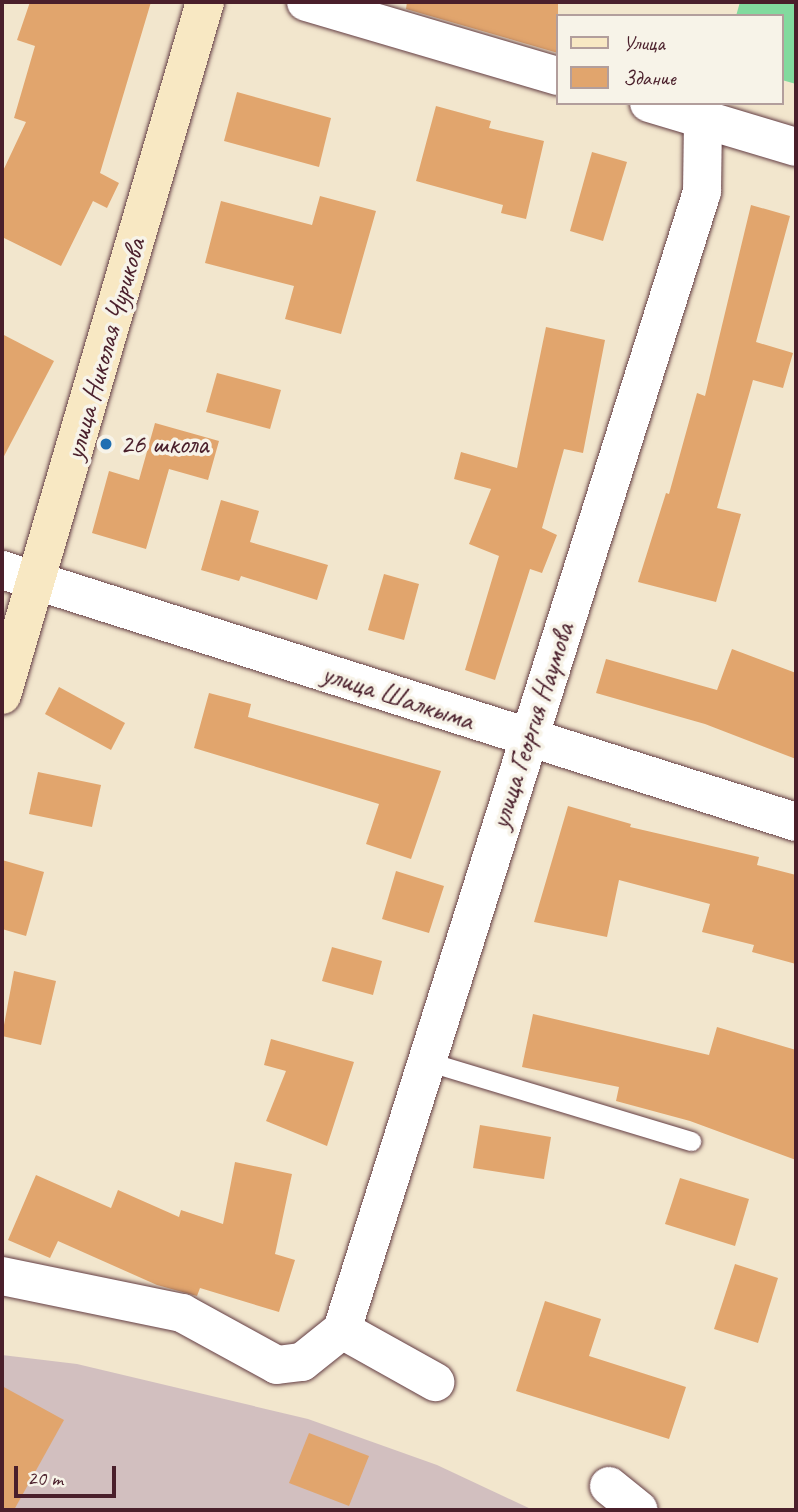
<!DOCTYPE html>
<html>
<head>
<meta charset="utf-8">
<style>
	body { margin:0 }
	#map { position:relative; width:798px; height:1512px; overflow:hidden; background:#f2e6cd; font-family:Caveat,sans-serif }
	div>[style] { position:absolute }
	.industrial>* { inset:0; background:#d2bfbf }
	.green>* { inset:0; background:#82da9e }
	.building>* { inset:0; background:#e1a56d }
	.roads { filter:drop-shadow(0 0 2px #633d43) drop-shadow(0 0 2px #633d43) }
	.lane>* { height:19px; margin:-9.5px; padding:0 9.5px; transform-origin:9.5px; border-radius:9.5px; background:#fff }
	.street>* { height:38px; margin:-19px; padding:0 19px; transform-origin:19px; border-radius:19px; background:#fff }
	.secondary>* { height:38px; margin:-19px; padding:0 19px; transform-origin:19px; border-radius:19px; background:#f8e8c3 }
	.dots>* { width:19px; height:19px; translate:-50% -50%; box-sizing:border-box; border:4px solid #f7f3e8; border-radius:50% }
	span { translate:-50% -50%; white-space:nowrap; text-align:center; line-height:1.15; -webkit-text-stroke:7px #f7f3e8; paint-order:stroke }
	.street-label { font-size:28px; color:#4a1f2b }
	.poi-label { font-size:28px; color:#4a1f2b }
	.left { translate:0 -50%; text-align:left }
	.frame { position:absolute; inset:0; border:4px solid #4a1f2b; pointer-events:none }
	.legend { position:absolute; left:556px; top:14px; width:228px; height:91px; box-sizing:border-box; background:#f7f3e8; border:2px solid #b29e9c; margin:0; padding:9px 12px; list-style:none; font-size:21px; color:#4a1f2b }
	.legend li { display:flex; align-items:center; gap:14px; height:35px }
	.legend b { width:35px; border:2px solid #b29e9c }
	.scale { position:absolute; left:14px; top:1466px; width:102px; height:32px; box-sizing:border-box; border:4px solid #4a1f2b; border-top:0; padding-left:9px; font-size:21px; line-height:24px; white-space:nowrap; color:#4a1f2b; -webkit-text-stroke:5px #f7f3e8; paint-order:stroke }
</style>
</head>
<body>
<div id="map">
	<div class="industrial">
		<i style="clip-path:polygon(2px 1355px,77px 1364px,308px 1419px,437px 1465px,533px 1510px,2px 1510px)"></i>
	</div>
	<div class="green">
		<i style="clip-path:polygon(740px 2px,796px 2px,796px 84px,782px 80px,782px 16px,736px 16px)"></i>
	</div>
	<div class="building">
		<i style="clip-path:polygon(30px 2px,151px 2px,100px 173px,119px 183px,107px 208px,93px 201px,61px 266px,2px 237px,2px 173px,26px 122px,14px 118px,35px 46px,17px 40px)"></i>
		<i style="clip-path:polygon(407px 2px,558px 2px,558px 53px,406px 9px)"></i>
		<i style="clip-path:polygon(237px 92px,331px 118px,319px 167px,224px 141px)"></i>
		<i style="clip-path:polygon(436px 106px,491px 121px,489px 128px,544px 141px,526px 219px,501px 213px,503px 205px,416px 181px)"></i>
		<i style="clip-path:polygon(592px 152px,627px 162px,603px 241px,570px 231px)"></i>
		<i style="clip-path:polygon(320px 196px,376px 211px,341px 334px,285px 319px,294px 286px,205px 263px,221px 201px,312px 225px)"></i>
		<i style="clip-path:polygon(751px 205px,790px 216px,756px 342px,793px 353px,783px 388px,753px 380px,717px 508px,741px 514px,716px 602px,638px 582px,666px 493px,669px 494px,697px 393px,705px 396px)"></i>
		<i style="clip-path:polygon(546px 327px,605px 340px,583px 453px,564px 449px,542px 528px,557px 535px,542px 573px,530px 569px,495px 680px,465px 670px,499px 556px,469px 544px,491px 489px,454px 479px,461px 452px,517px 468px)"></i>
		<i style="clip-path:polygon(2px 334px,54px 361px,2px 460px)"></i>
		<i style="clip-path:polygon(217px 373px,281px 390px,270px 429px,206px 412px)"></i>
		<i style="clip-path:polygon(155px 423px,219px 441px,208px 480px,169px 469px,146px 549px,92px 533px,109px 471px,139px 480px)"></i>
		<i style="clip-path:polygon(221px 500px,259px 511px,250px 542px,328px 565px,317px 600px,241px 576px,239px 581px,201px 570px)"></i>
		<i style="clip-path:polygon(384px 574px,419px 584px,404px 640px,368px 630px)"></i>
		<i style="clip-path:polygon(732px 649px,796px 673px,796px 759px,705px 724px,596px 693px,606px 659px,717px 690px)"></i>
		<i style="clip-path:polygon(59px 687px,125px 723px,111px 750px,45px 714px)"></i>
		<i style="clip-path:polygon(209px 693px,251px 704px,248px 717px,441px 771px,411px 859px,366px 844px,379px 804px,194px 748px)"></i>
		<i style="clip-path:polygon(38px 772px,101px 785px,92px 827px,29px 814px)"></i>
		<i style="clip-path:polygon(568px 806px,631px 824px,630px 827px,759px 857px,757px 865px,796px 875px,796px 964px,752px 952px,754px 945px,702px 932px,710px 904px,619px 880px,607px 937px,534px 922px)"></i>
		<i style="clip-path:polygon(2px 860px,44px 872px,26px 936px,2px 929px)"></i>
		<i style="clip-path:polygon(396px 871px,444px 886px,429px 933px,382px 919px)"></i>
		<i style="clip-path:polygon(332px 947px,382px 961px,373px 995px,322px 981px)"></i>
		<i style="clip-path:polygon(14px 971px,56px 981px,41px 1045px,2px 1036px)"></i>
		<i style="clip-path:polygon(533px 1014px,709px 1055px,717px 1027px,796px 1050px,796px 1160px,690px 1121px,616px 1101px,619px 1087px,522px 1067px)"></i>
		<i style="clip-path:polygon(271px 1039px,354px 1062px,327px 1146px,266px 1121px,286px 1071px,264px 1065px)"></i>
		<i style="clip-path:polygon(480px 1125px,551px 1137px,544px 1179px,473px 1168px)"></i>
		<i style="clip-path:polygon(235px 1162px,292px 1174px,275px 1254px,295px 1260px,279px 1312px,200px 1288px,197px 1296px,157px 1285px,58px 1241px,50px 1258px,8px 1240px,36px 1175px,111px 1208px,118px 1190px,179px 1217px,181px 1210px,223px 1224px)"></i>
		<i style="clip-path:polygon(680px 1178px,749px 1199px,735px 1246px,665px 1224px)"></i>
		<i style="clip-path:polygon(735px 1264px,778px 1278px,758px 1343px,714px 1329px)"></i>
		<i style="clip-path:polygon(545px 1301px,601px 1319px,589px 1356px,686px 1387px,669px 1439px,516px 1391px)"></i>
		<i style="clip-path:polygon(2px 1386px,64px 1420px,14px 1510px,2px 1510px)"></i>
		<i style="clip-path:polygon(309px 1433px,369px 1456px,349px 1506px,289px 1483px)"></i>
	</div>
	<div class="roads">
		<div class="lane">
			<i style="left:426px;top:1061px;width:277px;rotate:16.8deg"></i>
		</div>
		<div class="street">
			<i style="left:306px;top:2px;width:263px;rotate:16.4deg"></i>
			<i style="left:649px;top:103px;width:153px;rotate:16.7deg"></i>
			<i style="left:2px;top:570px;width:833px;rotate:17.61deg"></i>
			<i style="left:2px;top:1276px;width:184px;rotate:11.6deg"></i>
			<i style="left:182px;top:1313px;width:108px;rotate:28.7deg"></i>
			<i style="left:277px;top:1365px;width:25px;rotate:-7deg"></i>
			<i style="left:302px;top:1362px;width:51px;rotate:-38.7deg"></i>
			<i style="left:342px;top:1330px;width:107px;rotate:29.2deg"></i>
			<i style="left:342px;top:1330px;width:1194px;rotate:-72.45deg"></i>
			<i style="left:702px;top:192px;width:73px;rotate:-89.2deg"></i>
			<i style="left:609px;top:1486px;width:38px;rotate:39deg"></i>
		</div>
		<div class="secondary">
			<i style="left:2px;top:695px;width:722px;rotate:-73.67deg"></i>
		</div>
	</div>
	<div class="dots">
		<i style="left:106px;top:444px;background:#1f6fb2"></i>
	</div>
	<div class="street-label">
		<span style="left:105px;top:349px;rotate:-74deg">улица Николая Чурикова</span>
		<span style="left:398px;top:697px;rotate:18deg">улица Шалкыма</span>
		<span style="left:532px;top:726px;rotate:-72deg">улица Георгия Наумова</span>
	</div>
	<div class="poi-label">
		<span class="left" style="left:120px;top:444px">26 школа</span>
	</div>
	<div class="frame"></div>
	<ul class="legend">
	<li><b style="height:9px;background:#f8e8c3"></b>Улица</li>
	<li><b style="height:19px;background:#e1a56d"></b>Здание</li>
	</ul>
	<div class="scale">20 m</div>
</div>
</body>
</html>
